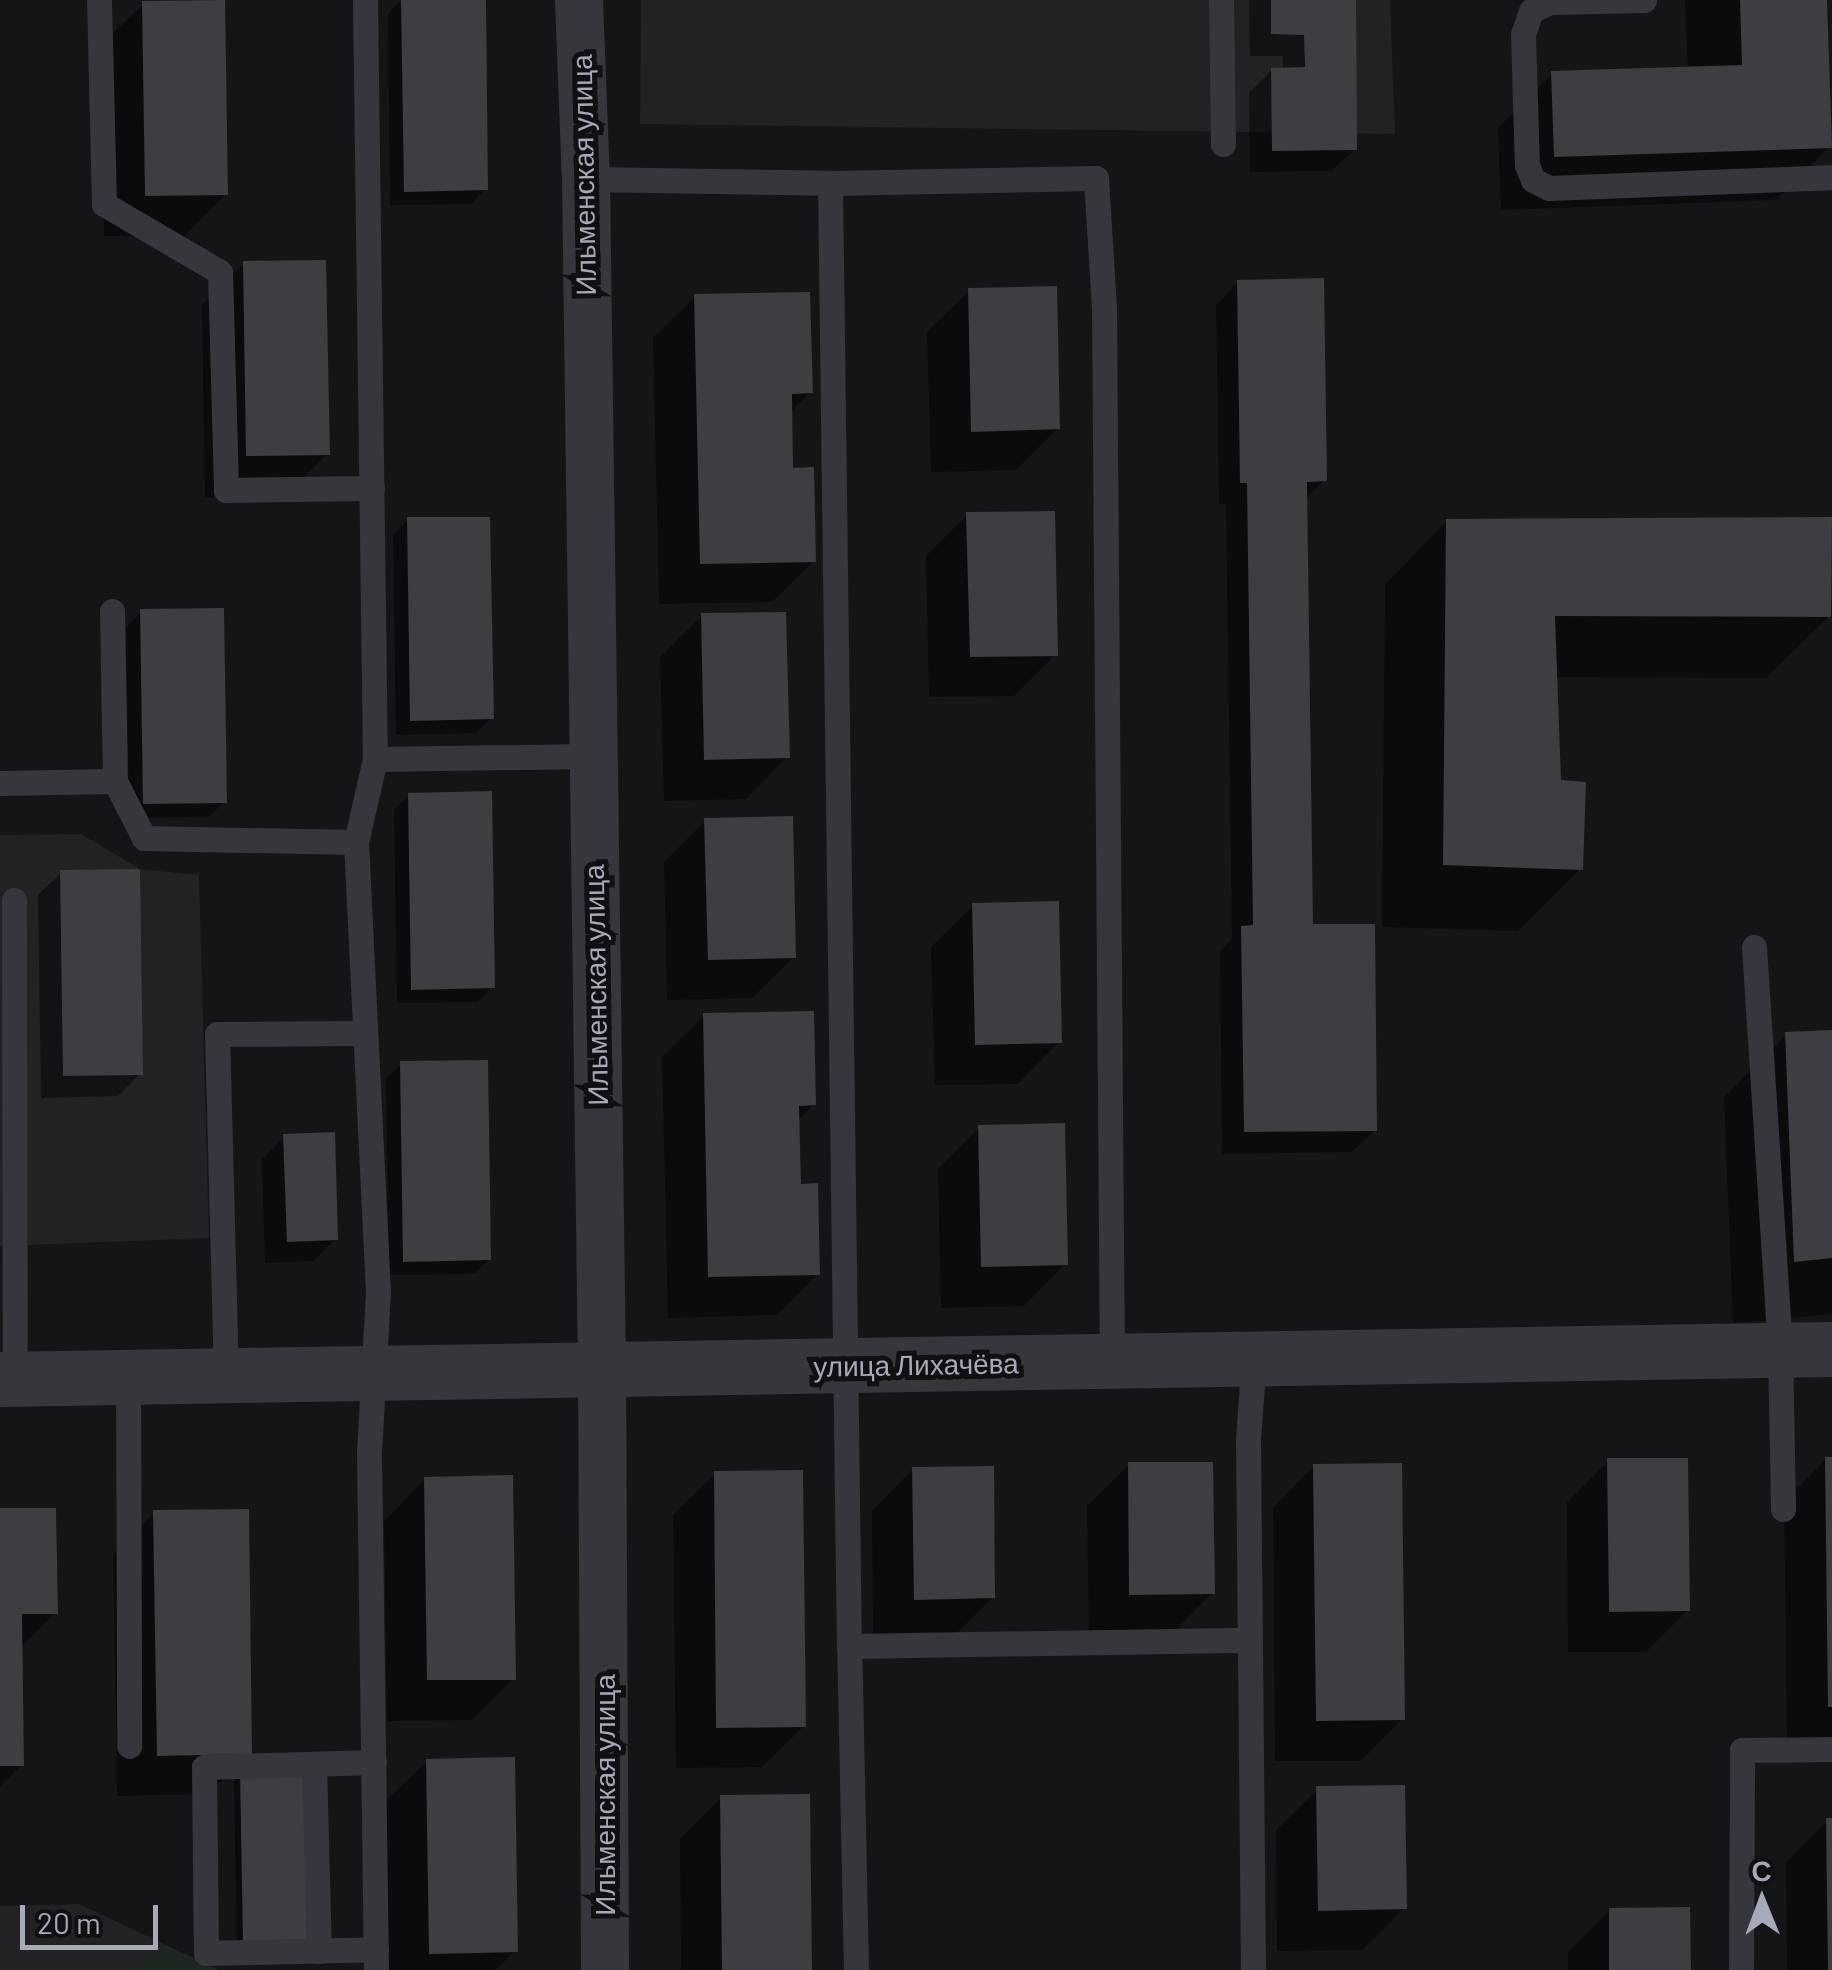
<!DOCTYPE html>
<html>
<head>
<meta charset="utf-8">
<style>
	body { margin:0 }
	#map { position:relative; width:1832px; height:1970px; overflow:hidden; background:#151517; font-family:Barlow,sans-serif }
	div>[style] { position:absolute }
	.built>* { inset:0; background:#222124 }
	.green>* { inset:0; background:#1d261f }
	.shadow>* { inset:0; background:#0007 }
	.building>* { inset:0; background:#3d3d42 }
	.service>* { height:25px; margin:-12.5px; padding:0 12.5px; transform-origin:12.5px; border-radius:12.5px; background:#36363d }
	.minor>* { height:48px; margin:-24px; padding:0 24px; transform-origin:24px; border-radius:24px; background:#36363d }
	.tertiary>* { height:55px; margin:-27.5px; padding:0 27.5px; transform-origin:27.5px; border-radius:27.5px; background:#36363d }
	span { translate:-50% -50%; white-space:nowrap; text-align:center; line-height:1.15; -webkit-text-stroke:10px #101012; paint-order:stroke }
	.street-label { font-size:28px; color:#a6a9b8 }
	.north { position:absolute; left:1712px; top:1850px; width:100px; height:100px; -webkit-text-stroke:8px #101012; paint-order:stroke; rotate:359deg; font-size:28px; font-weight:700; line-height:40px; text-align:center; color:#a6a9b8 }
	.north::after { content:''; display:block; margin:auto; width:35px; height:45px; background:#a6a9b8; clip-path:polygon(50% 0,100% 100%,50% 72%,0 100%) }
	.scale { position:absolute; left:20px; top:1905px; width:138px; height:45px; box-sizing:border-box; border:5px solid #a6a9b8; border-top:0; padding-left:12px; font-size:30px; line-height:35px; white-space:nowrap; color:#a6a9b8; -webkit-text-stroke:8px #101012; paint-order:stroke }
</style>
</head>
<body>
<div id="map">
	<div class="built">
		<i style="clip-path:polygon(641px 0,1390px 0,1395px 134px,640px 124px)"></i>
		<i style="clip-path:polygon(81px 834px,140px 869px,199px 875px,209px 1238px,0 1246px,0 835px)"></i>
		<i style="clip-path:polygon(79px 1904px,219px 1970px,0 1970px,0 1906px)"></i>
	</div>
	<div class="green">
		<i style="clip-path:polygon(166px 1945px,219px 1970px,137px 1970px)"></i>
	</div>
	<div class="shadow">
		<i style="clip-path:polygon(401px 0,483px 0,486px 189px,471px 204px,390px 205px,388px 14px)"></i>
		<i style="clip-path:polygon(1249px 0,1353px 0,1355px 149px,1332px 171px,1250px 172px,1249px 93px,1272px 70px,1283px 70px,1283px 56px,1250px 56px)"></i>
		<i style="clip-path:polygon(1685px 0,1824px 0,1829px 147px,1776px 200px,1501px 210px,1498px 128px,1552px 74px,1688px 69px)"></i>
		<i style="clip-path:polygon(143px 4px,226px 194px,184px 236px,104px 236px,101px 45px)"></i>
		<i style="clip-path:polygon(244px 264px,327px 454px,286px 495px,205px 497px,202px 305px)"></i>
		<i style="clip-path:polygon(1238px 282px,1324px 480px,1305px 500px,1311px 927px,1375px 1130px,1352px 1152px,1222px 1154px,1220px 951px,1232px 939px,1226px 504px,1219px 504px,1216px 305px)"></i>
		<i style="clip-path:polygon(969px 291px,1058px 428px,1016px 470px,931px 472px,927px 332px)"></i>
		<i style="clip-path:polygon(695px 297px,810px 392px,790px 413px,791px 471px,814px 561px,772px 602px,659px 604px,653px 338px)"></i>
		<i style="clip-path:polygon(967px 515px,1056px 654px,1014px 696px,929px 697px,926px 556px)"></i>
		<i style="clip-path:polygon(408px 520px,491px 718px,476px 733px,396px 735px,393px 535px)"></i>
		<i style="clip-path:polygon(1447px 521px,1829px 616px,1766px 678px,1555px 677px,1558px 783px,1580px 869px,1518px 931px,1382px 927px,1385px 584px)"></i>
		<i style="clip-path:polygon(141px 612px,224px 802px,209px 817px,129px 818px,126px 627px)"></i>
		<i style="clip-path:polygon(702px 616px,787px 757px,746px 799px,664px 801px,660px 657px)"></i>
		<i style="clip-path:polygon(409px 795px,492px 987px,478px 1002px,397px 1003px,394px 810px)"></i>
		<i style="clip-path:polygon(705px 821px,794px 957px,752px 998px,667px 1000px,664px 862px)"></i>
		<i style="clip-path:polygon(61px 873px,140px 1074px,118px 1096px,41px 1098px,38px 895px)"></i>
		<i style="clip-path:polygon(973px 906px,1059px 1042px,1018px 1084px,935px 1085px,931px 947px)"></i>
		<i style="clip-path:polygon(704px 1016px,814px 1104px,797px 1122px,798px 1187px,818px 1274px,777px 1315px,668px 1318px,662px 1057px)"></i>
		<i style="clip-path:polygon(1832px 1033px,1832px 1314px,1733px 1323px,1724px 1097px,1786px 1035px)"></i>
		<i style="clip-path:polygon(401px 1064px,489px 1259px,474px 1274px,389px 1275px,386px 1078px)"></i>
		<i style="clip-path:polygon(979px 1128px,1065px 1264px,1024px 1306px,941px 1308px,938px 1169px)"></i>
		<i style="clip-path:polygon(285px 1136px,336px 1239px,313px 1261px,265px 1263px,262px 1159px)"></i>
		<i style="clip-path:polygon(1826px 1459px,1832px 1459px,1832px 1747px,1787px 1747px,1784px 1501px)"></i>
		<i style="clip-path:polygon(1608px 1461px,1688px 1610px,1646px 1652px,1568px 1652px,1567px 1502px)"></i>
		<i style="clip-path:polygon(1129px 1465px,1212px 1593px,1171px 1635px,1089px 1636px,1087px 1506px)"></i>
		<i style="clip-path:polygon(1314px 1466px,1402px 1719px,1361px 1761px,1275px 1761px,1273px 1508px)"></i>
		<i style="clip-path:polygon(913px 1469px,993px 1597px,951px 1639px,873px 1640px,872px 1511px)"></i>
		<i style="clip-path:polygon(715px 1474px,804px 1726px,762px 1767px,676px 1768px,673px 1515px)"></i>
		<i style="clip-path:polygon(425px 1479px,514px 1678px,472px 1720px,387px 1721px,384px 1521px)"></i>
		<i style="clip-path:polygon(0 1511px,55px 1613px,20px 1648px,22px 1765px,0 1786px)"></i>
		<i style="clip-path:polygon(154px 1513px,249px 1753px,208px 1794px,117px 1796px,113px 1554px)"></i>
		<i style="clip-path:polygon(427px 1761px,515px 1951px,496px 1970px,388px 1970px,385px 1802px)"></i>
		<i style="clip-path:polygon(241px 1774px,304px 1940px,237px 1947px,234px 1781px)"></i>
		<i style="clip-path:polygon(1318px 1789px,1404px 1908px,1363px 1950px,1277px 1951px,1276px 1830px)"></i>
		<i style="clip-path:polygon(721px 1798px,809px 1970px,681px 1970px,680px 1839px)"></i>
		<i style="clip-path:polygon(1827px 1821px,1832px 1821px,1832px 1970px,1787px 1970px,1786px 1862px)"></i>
		<i style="clip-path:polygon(1610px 1910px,1688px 1970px,1568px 1970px,1568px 1952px)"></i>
	</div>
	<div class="building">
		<i style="clip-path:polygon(225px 0,228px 195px,145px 196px,142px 1px)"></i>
		<i style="clip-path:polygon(401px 0,486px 0,488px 190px,404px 192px)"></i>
		<i style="clip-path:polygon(1271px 0,1356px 0,1357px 150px,1272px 151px,1271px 68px,1305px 67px,1304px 35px,1271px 34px)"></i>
		<i style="clip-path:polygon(1740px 0,1827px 0,1832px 148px,1554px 157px,1551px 71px,1742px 65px)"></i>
		<i style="clip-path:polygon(326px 260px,330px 455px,246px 456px,243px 261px)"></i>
		<i style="clip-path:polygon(1324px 278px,1327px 481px,1307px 482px,1313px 924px,1375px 924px,1377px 1131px,1244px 1132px,1241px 926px,1253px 925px,1247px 483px,1240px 483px,1237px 280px)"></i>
		<i style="clip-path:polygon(1057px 286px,1060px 429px,971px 432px,968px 288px)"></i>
		<i style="clip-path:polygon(810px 292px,813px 393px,792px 394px,793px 468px,814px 467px,816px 562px,700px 564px,694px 294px)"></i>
		<i style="clip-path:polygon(1055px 511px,1058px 656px,970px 657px,966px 512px)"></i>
		<i style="clip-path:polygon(407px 517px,490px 517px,494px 719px,410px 721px)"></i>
		<i style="clip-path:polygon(1832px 517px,1831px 617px,1555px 616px,1561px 780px,1586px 782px,1583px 870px,1443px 865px,1446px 519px)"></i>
		<i style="clip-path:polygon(224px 608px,227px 803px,143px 804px,140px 609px)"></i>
		<i style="clip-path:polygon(786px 612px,790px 758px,704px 760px,701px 613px)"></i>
		<i style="clip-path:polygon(492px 791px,495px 988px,411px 990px,408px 793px)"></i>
		<i style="clip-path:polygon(793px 816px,796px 958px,708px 960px,704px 818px)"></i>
		<i style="clip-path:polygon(140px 869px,143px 1075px,63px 1076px,60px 870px)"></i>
		<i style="clip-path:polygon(1059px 901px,1062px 1043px,975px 1045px,972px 903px)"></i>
		<i style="clip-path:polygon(814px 1011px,816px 1105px,799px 1106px,801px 1184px,818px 1183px,820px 1275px,708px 1277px,703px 1013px)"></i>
		<i style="clip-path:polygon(1832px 1030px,1832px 1258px,1794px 1262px,1785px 1032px)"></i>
		<i style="clip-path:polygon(488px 1060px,491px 1260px,403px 1262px,400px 1061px)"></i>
		<i style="clip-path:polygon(1065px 1123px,1068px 1265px,981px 1267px,978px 1125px)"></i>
		<i style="clip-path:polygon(335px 1132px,338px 1240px,287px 1242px,283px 1134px)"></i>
		<i style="clip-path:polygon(1825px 1457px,1832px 1457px,1832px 1707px,1828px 1707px)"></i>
		<i style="clip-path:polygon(1607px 1458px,1688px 1458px,1690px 1611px,1609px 1612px)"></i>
		<i style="clip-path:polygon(1128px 1462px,1213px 1462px,1215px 1594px,1129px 1595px)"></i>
		<i style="clip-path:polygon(1402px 1463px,1405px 1720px,1316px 1721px,1313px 1464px)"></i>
		<i style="clip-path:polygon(994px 1466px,995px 1598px,914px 1600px,912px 1467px)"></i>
		<i style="clip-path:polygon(803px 1470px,806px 1727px,716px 1728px,714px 1471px)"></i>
		<i style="clip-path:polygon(513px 1475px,516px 1680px,427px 1680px,424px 1477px)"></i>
		<i style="clip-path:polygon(0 1508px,56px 1508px,58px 1614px,22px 1614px,24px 1766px,0 1766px)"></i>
		<i style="clip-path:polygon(249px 1509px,252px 1754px,157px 1756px,153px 1510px)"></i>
		<i style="clip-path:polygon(515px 1757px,518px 1952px,429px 1954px,426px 1759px)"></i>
		<i style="clip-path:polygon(304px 1771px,307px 1941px,243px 1942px,240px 1772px)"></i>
		<i style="clip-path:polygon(1405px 1785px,1407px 1909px,1318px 1911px,1316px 1786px)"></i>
		<i style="clip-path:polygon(810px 1794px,812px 1970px,722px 1970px,720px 1795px)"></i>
		<i style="clip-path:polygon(1826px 1818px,1832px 1818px,1832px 1970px,1828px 1970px)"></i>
		<i style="clip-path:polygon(1690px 1907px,1691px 1970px,1609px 1970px,1609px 1908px)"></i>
	</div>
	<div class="service">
		<i style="left:99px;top:0;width:204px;rotate:88.6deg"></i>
		<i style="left:104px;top:204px;width:134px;rotate:30.4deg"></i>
		<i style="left:220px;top:272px;width:218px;rotate:88.4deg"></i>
		<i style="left:226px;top:490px;width:146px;rotate:-0.8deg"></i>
		<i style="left:365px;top:0;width:759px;rotate:89.25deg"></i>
		<i style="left:375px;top:759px;width:85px;rotate:102.9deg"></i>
		<i style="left:356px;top:842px;width:451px;rotate:87.2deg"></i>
		<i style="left:378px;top:1292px;width:160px;rotate:93.2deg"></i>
		<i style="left:369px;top:1452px;width:518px;rotate:89.23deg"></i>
		<i style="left:1221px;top:0;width:144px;rotate:89.2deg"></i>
		<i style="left:1644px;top:0;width:94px;rotate:178.8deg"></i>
		<i style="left:1550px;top:2px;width:21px;rotate:155deg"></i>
		<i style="left:1531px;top:11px;width:24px;rotate:109deg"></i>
		<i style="left:1523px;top:34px;width:131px;rotate:88.3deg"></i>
		<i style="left:1527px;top:165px;width:16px;rotate:68deg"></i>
		<i style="left:1533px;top:180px;width:18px;rotate:27deg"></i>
		<i style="left:1549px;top:188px;width:283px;rotate:-2.2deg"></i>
		<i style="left:586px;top:179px;width:244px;rotate:0.9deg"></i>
		<i style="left:830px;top:183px;width:266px;rotate:-1.1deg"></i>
		<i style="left:1096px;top:178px;width:129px;rotate:86.5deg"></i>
		<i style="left:1104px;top:307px;width:1054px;rotate:89.57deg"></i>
		<i style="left:830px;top:183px;width:1463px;rotate:89.26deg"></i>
		<i style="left:112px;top:611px;width:170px;rotate:89deg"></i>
		<i style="left:375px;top:759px;width:216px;rotate:-0.8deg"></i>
		<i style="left:0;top:783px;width:115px;rotate:-1deg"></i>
		<i style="left:115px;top:781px;width:64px;rotate:63deg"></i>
		<i style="left:144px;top:838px;width:212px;rotate:1.1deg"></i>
		<i style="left:14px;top:900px;width:479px;rotate:89.9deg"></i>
		<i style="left:1754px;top:947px;width:404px;rotate:86.3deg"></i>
		<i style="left:1780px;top:1350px;width:159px;rotate:88.9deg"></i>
		<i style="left:226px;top:1376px;width:342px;rotate:-91.5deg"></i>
		<i style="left:217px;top:1034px;width:148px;rotate:-0.4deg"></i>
		<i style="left:128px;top:1377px;width:369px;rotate:89.8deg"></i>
		<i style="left:374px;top:1762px;width:170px;rotate:178.3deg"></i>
		<i style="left:204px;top:1767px;width:186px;rotate:89.4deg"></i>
		<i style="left:206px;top:1953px;width:170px;rotate:-1.3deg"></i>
		<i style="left:314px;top:1764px;width:187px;rotate:88.5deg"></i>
		<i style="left:856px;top:1970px;width:324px;rotate:-91.2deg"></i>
		<i style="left:849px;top:1646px;width:401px;rotate:-0.9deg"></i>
		<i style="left:1253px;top:1970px;width:531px;rotate:-90.54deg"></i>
		<i style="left:1248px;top:1439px;width:81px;rotate:-85.8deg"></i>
		<i style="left:1741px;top:1970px;width:220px;rotate:-89.7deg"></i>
		<i style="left:1742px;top:1750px;width:90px;rotate:-0.6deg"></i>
	</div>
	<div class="minor">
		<i style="left:579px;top:0;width:179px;rotate:87.8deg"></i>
		<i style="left:586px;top:179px;width:1191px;rotate:89.23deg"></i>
		<i style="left:602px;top:1370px;width:600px;rotate:89.71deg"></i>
	</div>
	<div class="tertiary">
		<i style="left:0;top:1379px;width:1832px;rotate:-0.94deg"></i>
	</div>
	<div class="street-label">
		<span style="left:583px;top:175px;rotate:-91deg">Ильменская улица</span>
		<span style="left:595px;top:985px;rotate:-91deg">Ильменская улица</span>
		<span style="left:916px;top:1364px;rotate:-1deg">улица Лихачёва</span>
		<span style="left:604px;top:1795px;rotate:-90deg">Ильменская улица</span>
	</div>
	<div class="north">С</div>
	<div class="scale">20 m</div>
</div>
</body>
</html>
